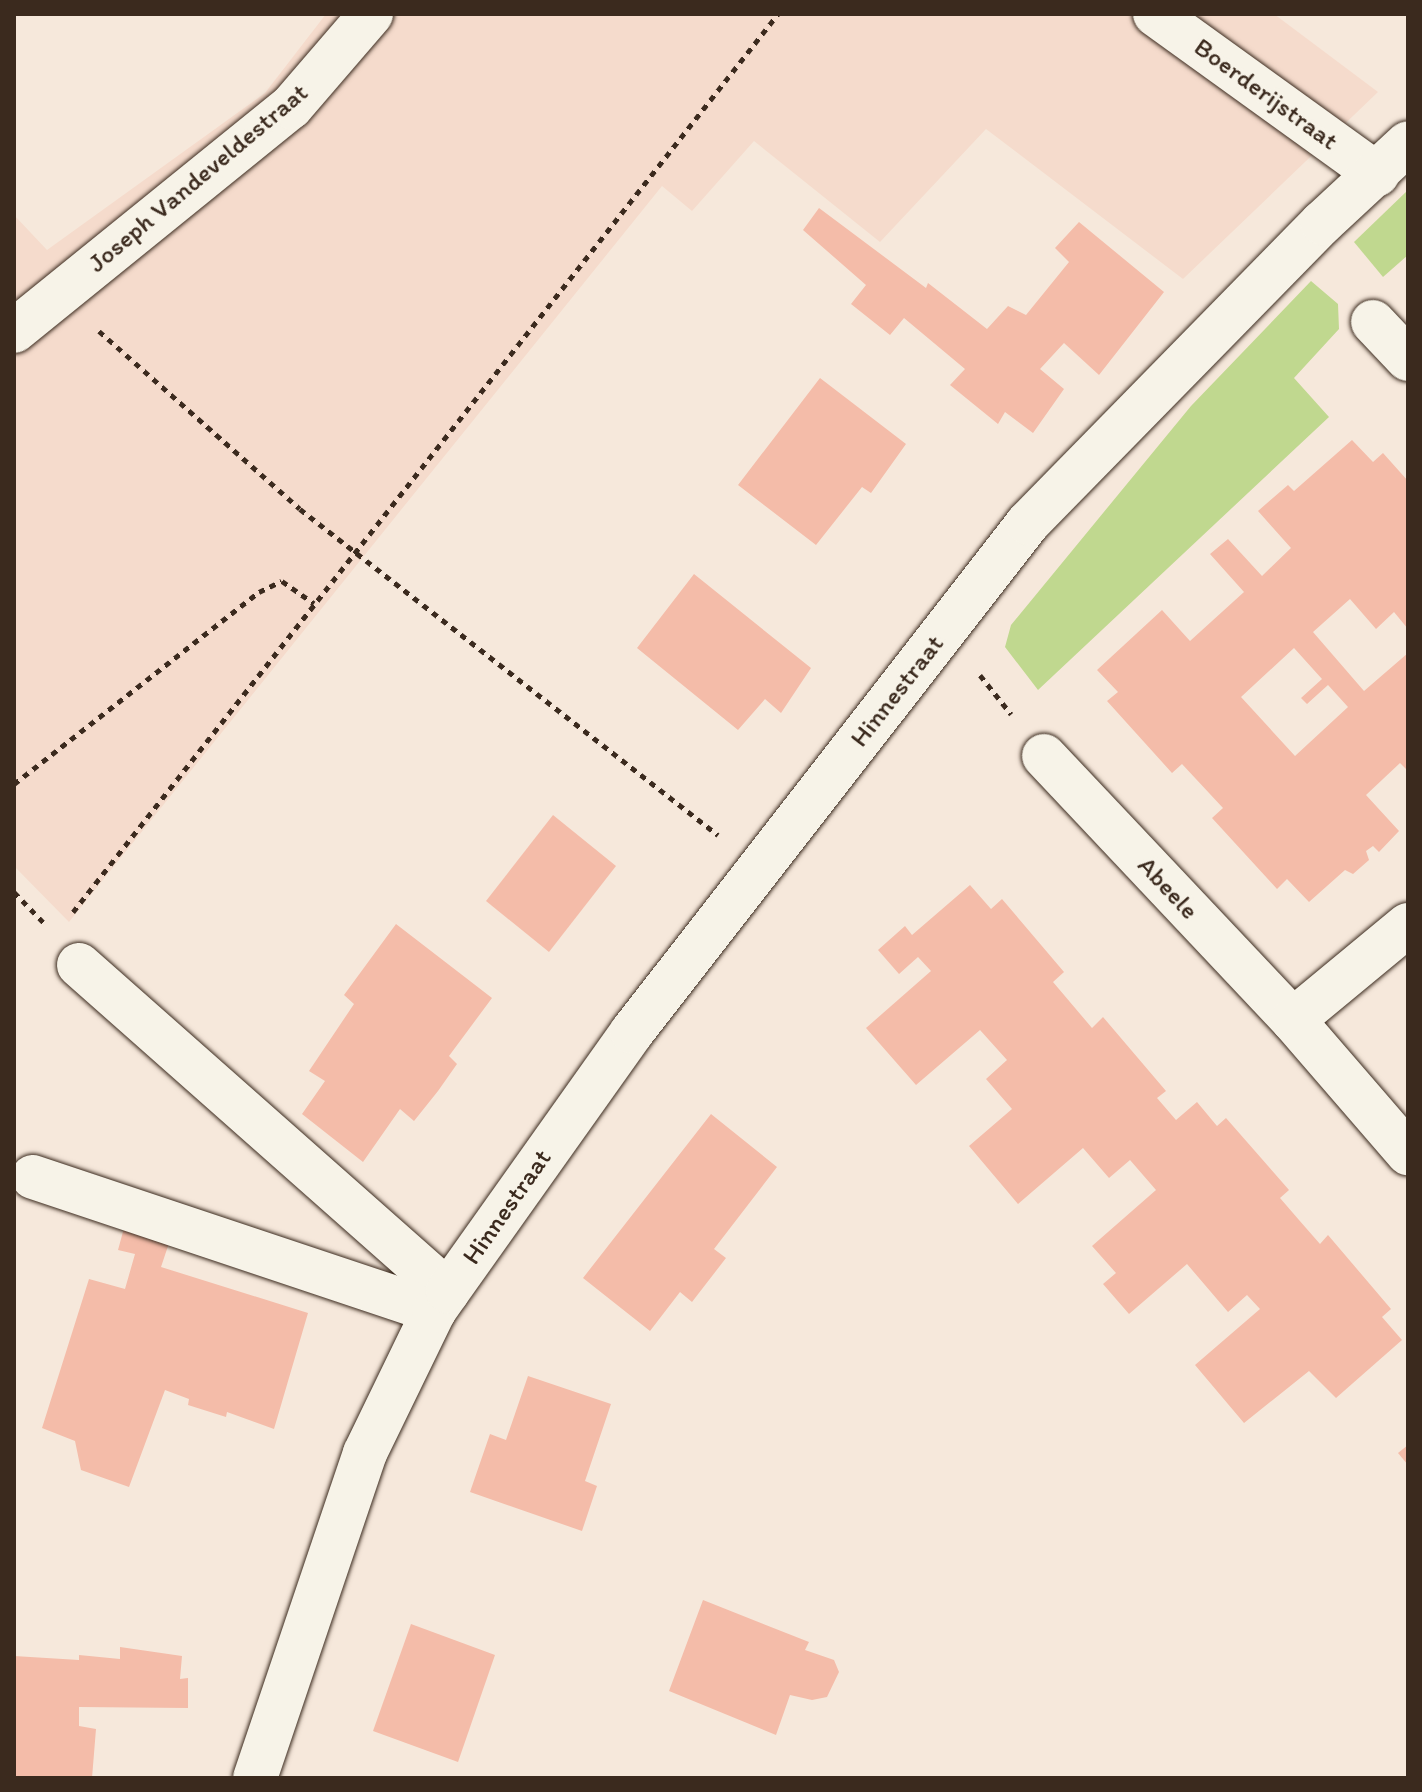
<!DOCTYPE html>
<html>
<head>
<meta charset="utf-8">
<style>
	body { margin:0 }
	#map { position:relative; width:1422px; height:1792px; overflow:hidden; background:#f6e8db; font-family:Itim,sans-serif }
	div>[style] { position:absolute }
	.built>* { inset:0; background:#f5dbcc }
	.green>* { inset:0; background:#c0d88f }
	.building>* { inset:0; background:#f4bca9 }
	.path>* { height:5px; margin-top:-2.5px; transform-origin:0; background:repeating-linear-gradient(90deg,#3b2a1e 0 6px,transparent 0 12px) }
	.roads { filter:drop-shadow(0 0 2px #3b2a1e) drop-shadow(0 0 2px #3b2a1e) }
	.minor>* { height:44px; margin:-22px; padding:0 22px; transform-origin:22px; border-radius:22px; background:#f7f3e8 }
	span { translate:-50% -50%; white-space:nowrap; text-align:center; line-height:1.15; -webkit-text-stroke:7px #f7f3e8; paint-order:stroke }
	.street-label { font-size:26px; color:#3b2a1e }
	.frame { position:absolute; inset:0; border:16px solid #3b2a1e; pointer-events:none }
</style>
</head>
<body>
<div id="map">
	<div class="built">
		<i style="clip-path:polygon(326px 14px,1274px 14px,1378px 92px,1183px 279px,986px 129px,880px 242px,754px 141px,692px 211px,662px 186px,69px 922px,14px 866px,14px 215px,47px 250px,265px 93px)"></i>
	</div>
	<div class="green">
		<i style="clip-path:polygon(1408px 190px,1408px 255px,1383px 277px,1354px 242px)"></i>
		<i style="clip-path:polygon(1311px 281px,1338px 304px,1339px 329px,1294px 378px,1329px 417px,1038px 690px,1005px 647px,1011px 625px,1191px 406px)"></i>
	</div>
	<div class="building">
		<i style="clip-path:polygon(819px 208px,926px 288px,928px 283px,987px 329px,1008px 306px,1026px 315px,1069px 262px,1055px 248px,1079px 222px,1164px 292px,1099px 375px,1064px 343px,1040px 369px,1064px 389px,1033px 433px,1005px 412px,998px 424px,950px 385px,965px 369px,904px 318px,890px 335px,851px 304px,866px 285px,803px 230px)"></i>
		<i style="clip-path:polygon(820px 378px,906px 444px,871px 493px,862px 487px,816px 545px,738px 485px)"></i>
		<i style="clip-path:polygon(evenodd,1352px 440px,1373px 462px,1383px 453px,1408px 481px,1408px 629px,1394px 612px,1376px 629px,1350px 599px,1313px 632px,1364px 691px,1408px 653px,1408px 771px,1400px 763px,1366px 795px,1399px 831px,1379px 852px,1373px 846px,1366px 851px,1369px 860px,1353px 874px,1345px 870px,1309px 902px,1287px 879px,1277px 889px,1212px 818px,1223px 808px,1182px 764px,1172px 773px,1107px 701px,1118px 692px,1097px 670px,1162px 610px,1190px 641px,1244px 592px,1210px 554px,1228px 539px,1262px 576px,1291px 548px,1258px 511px,1288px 485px,1294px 491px,1352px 440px,1294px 648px,1322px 679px,1301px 698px,1307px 704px,1328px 685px,1348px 707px,1295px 756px,1241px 697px,1294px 648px)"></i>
		<i style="clip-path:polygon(694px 574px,811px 668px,781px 713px,765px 699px,738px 730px,637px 648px)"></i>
		<i style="clip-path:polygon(553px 815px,616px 866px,549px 952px,486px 901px)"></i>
		<i style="clip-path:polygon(970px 885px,991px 909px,1002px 899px,1064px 972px,1053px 982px,1092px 1028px,1103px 1017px,1166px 1091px,1157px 1098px,1176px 1120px,1197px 1102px,1217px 1126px,1226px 1118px,1289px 1190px,1280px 1198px,1299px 1220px,1320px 1244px,1328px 1235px,1391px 1309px,1382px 1317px,1402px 1340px,1336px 1398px,1309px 1371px,1244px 1423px,1195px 1365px,1260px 1309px,1247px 1295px,1228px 1312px,1187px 1264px,1129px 1314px,1103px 1284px,1116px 1273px,1092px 1246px,1156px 1190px,1130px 1160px,1109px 1178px,1083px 1148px,1018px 1204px,969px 1146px,1012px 1109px,986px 1079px,1007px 1060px,980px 1030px,916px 1085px,866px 1028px,931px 971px,918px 957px,899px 974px,878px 950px,905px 926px,912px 935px)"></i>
		<i style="clip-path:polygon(396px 924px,492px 998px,449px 1056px,457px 1064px,438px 1091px,414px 1121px,400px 1109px,363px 1162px,302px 1114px,325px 1081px,309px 1071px,354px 1004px,344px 995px)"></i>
		<i style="clip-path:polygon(711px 1114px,777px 1167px,714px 1249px,726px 1258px,692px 1302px,680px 1292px,650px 1331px,583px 1278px)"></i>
		<i style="clip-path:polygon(124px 1228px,169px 1243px,161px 1267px,308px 1313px,274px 1429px,227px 1412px,226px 1417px,188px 1405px,189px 1399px,165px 1390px,129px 1487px,81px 1470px,75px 1441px,42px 1428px,89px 1279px,125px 1289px,135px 1254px,118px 1250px)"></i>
		<i style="clip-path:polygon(528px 1376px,611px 1404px,585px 1481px,597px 1486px,582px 1531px,470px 1492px,490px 1434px,506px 1440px)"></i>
		<i style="clip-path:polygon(1408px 1445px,1408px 1465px,1398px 1453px)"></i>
		<i style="clip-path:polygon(703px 1600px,809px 1642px,805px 1650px,834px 1660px,839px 1672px,827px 1697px,812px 1700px,790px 1695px,776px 1735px,669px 1691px)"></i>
		<i style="clip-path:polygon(411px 1624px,495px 1655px,458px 1762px,373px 1731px)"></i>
		<i style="clip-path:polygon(120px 1647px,182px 1656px,180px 1679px,188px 1678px,188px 1708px,79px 1707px,79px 1726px,96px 1729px,92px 1778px,14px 1778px,14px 1656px,79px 1660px,79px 1655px,120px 1659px)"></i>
	</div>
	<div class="path">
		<i style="left:99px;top:331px;width:268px;rotate:41.5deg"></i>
		<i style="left:300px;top:509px;width:530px;rotate:37.95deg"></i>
		<i style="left:980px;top:675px;width:50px;rotate:51.5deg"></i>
		<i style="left:14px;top:784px;width:311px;rotate:-38.1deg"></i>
		<i style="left:259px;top:592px;width:25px;rotate:-26deg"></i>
		<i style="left:282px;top:581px;width:39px;rotate:35deg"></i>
		<i style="left:14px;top:892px;width:43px;rotate:45.9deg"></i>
		<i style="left:73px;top:912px;width:1142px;rotate:-51.87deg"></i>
	</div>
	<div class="roads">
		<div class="minor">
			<i style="left:1155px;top:14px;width:274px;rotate:35.8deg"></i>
			<i style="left:1373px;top:322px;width:51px;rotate:46.6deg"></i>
			<i style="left:14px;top:331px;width:356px;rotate:-39deg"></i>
			<i style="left:291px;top:107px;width:123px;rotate:-49.3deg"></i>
			<i style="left:1044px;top:756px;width:363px;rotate:46.7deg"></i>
			<i style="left:1293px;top:1020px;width:176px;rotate:49.2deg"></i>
			<i style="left:79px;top:965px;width:492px;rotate:41.5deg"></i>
			<i style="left:1293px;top:1020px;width:149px;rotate:-39.6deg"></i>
			<i style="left:33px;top:1177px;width:423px;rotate:18.5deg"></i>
			<i style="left:255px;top:1778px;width:343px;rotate:-71.3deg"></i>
			<i style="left:365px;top:1453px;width:158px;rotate:-64.1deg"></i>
			<i style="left:434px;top:1311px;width:24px;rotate:-55deg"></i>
			<i style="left:448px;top:1291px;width:318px;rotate:-54.6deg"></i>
			<i style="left:632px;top:1032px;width:645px;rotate:-52.12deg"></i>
			<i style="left:1028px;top:523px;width:420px;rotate:-45.6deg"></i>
			<i style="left:1322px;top:223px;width:117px;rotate:-42.9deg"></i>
		</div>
	</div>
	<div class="street-label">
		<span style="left:1266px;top:94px;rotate:36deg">Boerderijstraat</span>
		<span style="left:198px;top:178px;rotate:-40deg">Joseph Vandeveldestraat</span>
		<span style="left:897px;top:691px;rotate:-52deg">Hinnestraat</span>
		<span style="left:1168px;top:888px;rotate:47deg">Abeele</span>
		<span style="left:507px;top:1207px;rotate:-55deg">Hinnestraat</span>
	</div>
	<div class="frame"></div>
</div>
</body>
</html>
